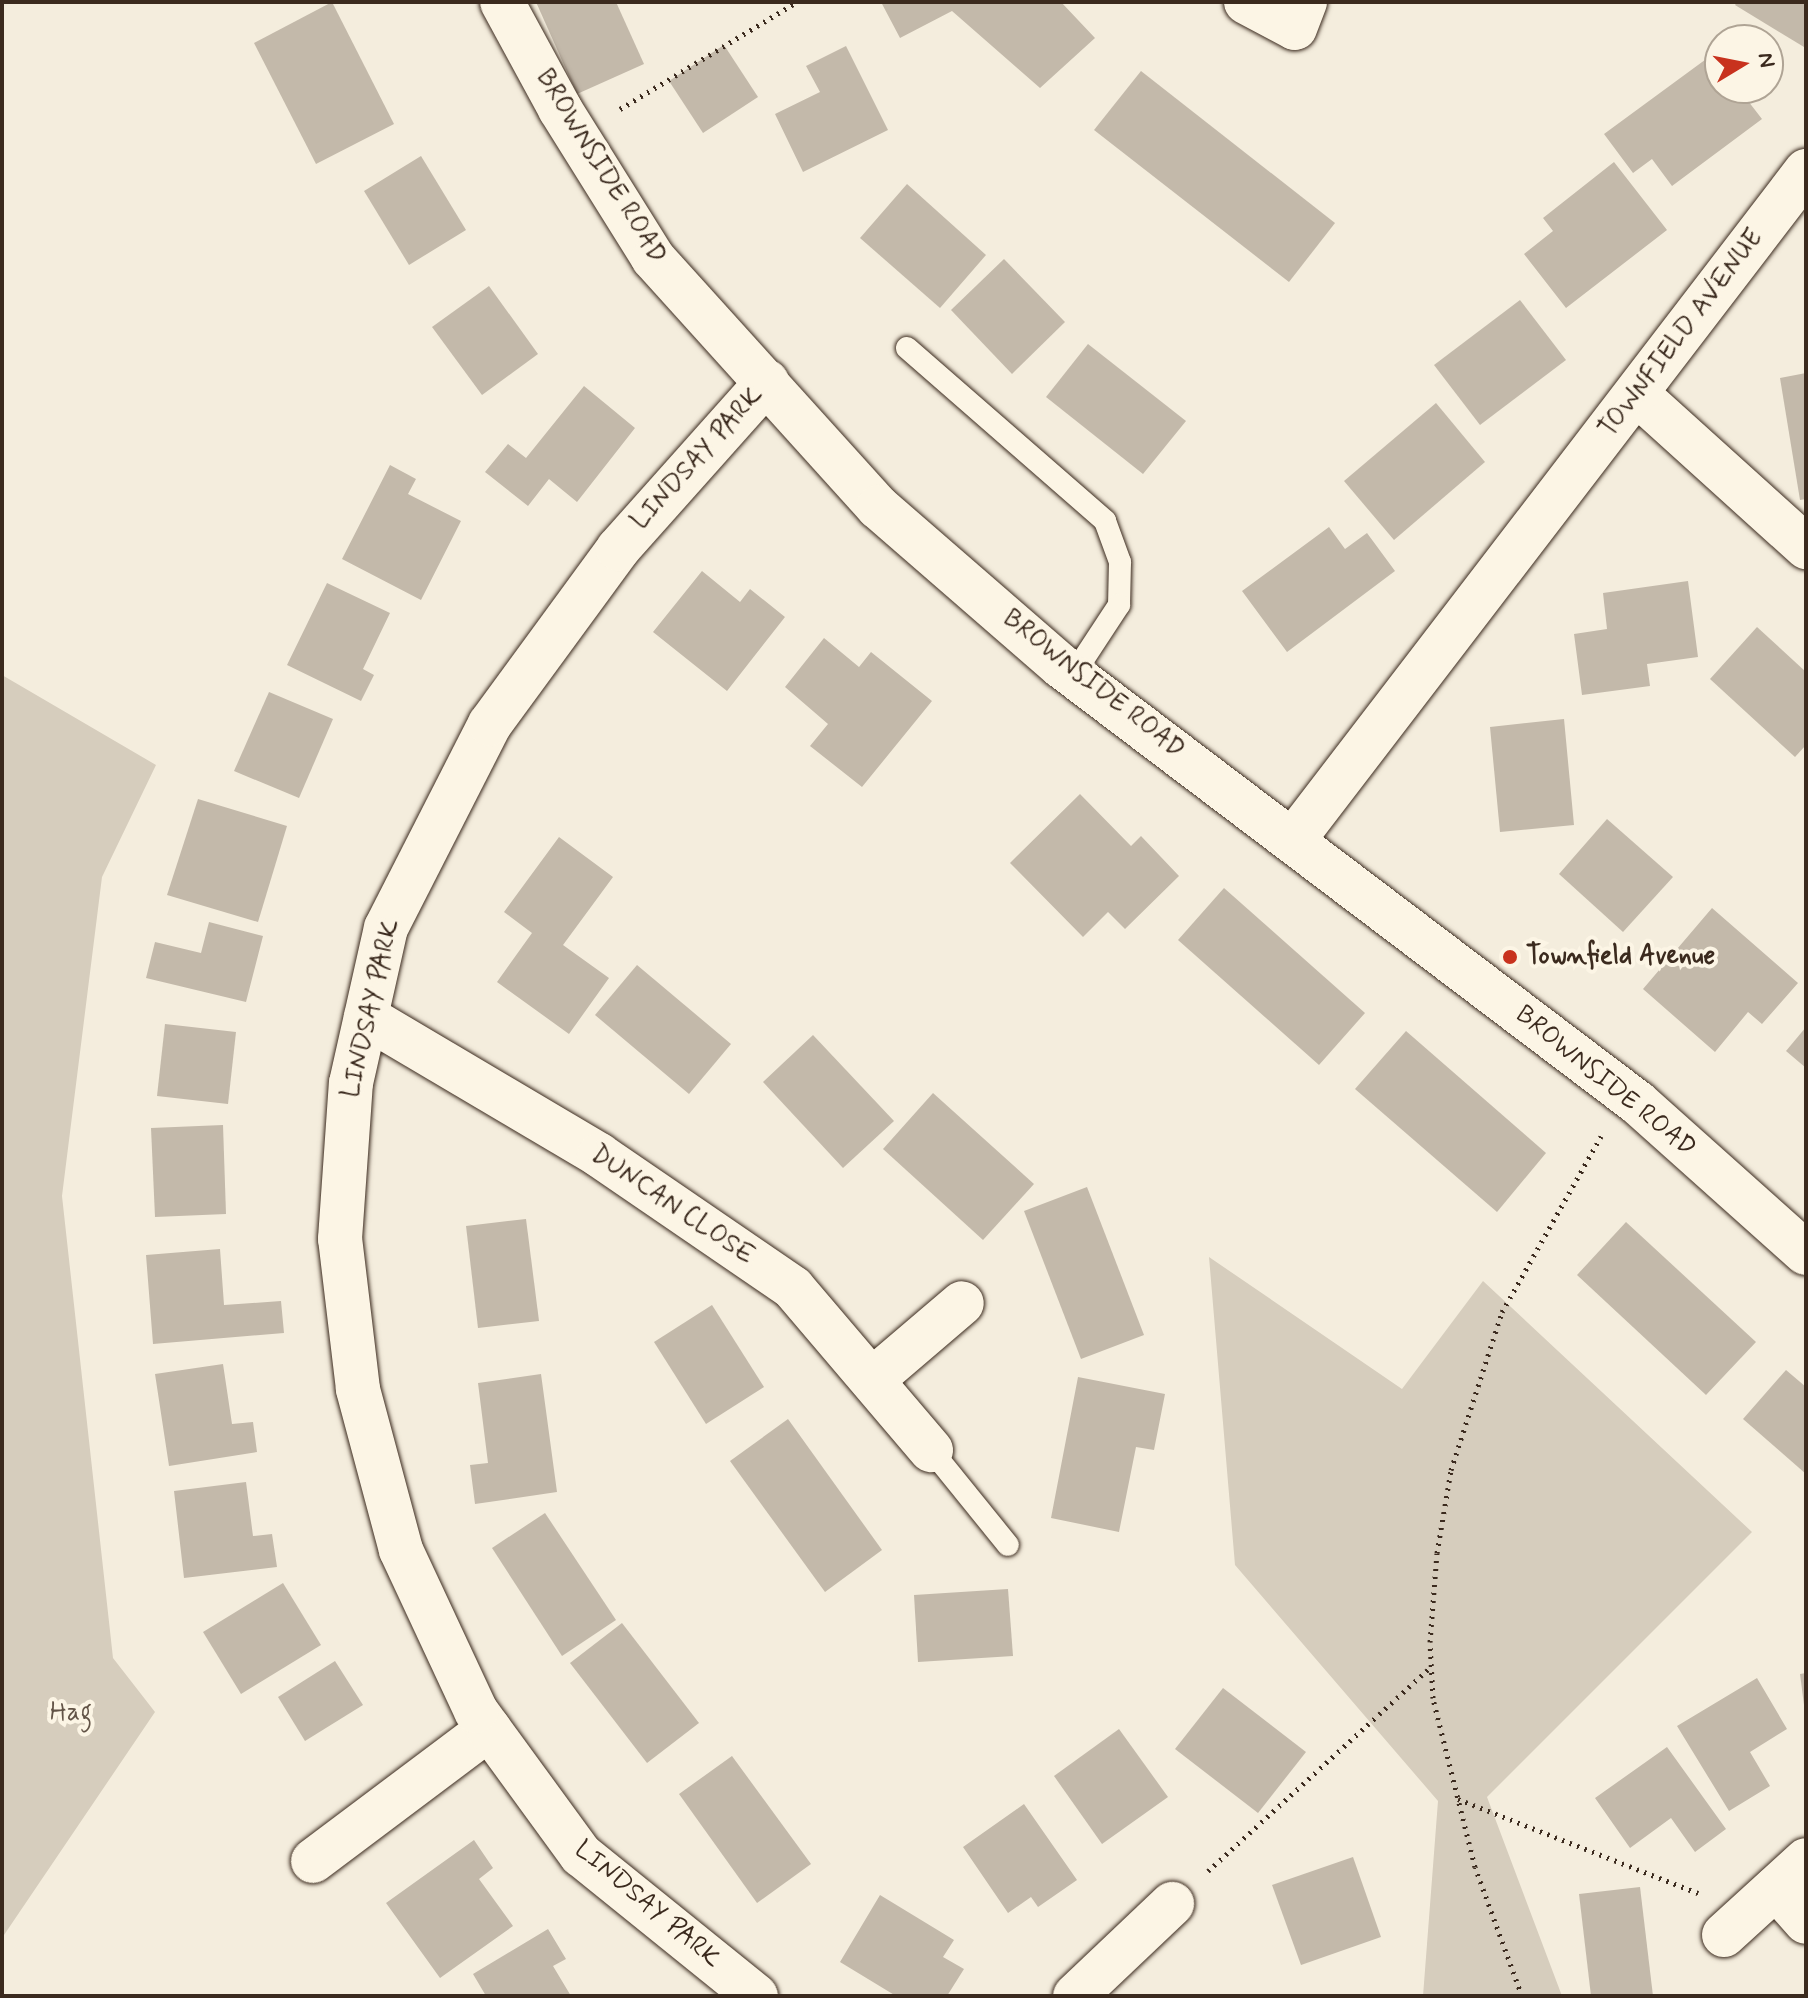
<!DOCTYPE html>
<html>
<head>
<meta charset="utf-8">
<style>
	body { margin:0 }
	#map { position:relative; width:1808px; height:1998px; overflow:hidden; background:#f4eddd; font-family:Mynerve,sans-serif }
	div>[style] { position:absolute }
	.green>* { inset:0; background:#d6cdbd }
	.building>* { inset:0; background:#c3b9aa }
	.path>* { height:5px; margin-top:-2.5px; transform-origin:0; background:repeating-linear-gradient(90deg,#3b2a1e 0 2px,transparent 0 8px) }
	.roads { filter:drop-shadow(0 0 2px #3b2a1e) drop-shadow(0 0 2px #3b2a1e) }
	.service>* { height:22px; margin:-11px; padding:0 11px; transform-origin:11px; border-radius:11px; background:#fcf5e5 }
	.minor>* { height:44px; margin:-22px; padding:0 22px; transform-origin:22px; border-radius:22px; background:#fcf5e5 }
	.tertiary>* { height:44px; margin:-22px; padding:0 22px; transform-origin:22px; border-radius:22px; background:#fcf5e5 }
	.dots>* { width:22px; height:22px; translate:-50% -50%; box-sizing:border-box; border:4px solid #fcf5e5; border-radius:50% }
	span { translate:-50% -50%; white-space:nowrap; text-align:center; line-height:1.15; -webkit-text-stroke:8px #fcf5e5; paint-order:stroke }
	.street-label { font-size:26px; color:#3b2a1e }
	.poi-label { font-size:26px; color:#3b2a1e; font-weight:700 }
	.left { translate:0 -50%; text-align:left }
	.park-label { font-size:26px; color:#625346 }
	.frame { position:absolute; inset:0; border:4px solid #3b2a1e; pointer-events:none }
	.north { position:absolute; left:1704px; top:24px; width:80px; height:80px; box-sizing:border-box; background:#fcf5e5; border:2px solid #afa495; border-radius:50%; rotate:80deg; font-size:22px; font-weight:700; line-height:32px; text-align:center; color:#3b2a1e }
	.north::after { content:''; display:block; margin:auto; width:28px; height:36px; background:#c8321e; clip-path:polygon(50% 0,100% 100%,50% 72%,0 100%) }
</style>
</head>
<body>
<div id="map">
	<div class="green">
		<i style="clip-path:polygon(2px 675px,156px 765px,102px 877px,62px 1196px,113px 1658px,155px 1712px,2px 1938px)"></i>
		<i style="clip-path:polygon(1209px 1257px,1402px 1389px,1483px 1281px,1752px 1532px,1487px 1797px,1562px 1996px,1423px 1996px,1438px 1801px,1235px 1565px)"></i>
	</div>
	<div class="building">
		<i style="clip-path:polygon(332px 2px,394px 124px,316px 164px,254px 43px)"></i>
		<i style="clip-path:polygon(536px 2px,616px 2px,644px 64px,577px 94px)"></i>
		<i style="clip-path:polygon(881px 2px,1061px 2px,1095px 38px,1040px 88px,952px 11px,900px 38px)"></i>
		<i style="clip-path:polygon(1737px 2px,1806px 2px,1804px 47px,1735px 5px)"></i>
		<i style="clip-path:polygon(724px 45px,758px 97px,703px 133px,669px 81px)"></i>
		<i style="clip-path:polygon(846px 46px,888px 130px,803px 172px,775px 114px,820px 92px,806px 66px)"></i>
		<i style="clip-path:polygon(1713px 54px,1720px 63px,1720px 88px,1738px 88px,1762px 119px,1672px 186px,1652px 159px,1633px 173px,1604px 134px)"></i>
		<i style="clip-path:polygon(1141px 71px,1335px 223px,1289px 282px,1094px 130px)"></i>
		<i style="clip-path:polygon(421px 156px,466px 230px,409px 265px,364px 191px)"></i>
		<i style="clip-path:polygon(1614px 162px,1667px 230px,1566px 308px,1524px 254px,1553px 231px,1543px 218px)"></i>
		<i style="clip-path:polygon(907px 184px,986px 255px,940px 308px,860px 238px)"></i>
		<i style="clip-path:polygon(1004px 259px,1065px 322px,1012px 374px,951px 310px)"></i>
		<i style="clip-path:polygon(489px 286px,538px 354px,482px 395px,432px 327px)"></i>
		<i style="clip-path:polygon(1520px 300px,1566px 360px,1480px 425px,1434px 365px)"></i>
		<i style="clip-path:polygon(1088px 344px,1186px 421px,1143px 474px,1046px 397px)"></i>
		<i style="clip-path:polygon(1806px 373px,1806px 499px,1800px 500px,1780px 378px)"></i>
		<i style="clip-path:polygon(584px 386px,635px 428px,577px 502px,549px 479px,528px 506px,485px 472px,508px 444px,526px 458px)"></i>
		<i style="clip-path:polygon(1436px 403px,1485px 462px,1394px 540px,1344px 481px)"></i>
		<i style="clip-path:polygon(390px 465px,416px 479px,408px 494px,461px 521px,421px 600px,342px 559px)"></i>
		<i style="clip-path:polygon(1329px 527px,1345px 549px,1367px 533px,1395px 571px,1287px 652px,1242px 591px)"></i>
		<i style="clip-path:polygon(702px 571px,740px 602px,750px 589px,785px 617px,727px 691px,653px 632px)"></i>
		<i style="clip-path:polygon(1688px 581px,1698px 657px,1647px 664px,1650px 686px,1582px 695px,1574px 634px,1607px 629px,1603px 593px)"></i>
		<i style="clip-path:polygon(327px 583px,390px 613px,363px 669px,374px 675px,361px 701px,287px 665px)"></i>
		<i style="clip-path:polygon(1757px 627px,1806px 672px,1806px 745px,1795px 757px,1710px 679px)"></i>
		<i style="clip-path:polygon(824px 638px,859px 667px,871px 652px,932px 701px,862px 787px,810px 746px,828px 724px,785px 687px)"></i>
		<i style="clip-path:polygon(269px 692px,333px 719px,299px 798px,234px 771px)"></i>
		<i style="clip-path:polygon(1564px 719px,1574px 825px,1500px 832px,1490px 727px)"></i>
		<i style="clip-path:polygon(1080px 794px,1131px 846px,1141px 836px,1179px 876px,1125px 929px,1108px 912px,1083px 937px,1010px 863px)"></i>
		<i style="clip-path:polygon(198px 799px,287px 826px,258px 922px,167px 895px)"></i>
		<i style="clip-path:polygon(1607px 819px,1673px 877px,1623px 932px,1559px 874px)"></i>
		<i style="clip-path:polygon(559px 837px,613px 877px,563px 945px,609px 978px,569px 1034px,497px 982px,532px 933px,504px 912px)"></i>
		<i style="clip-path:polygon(1224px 888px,1365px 1013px,1319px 1065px,1178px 940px)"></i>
		<i style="clip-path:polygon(1712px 908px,1798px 983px,1762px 1024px,1748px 1012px,1715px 1052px,1643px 989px)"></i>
		<i style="clip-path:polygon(209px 922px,263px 936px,246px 1002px,146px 978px,155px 942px,201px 953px)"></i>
		<i style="clip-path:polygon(637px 965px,731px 1044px,689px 1094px,595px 1015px)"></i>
		<i style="clip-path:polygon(165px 1024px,236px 1032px,228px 1104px,157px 1096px)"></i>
		<i style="clip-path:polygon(1806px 1027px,1806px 1068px,1786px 1051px)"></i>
		<i style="clip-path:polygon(1406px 1031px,1546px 1153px,1497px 1212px,1355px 1089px)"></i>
		<i style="clip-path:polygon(813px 1035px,894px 1121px,843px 1168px,763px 1082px)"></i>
		<i style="clip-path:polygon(933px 1093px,1034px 1184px,983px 1240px,883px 1149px)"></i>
		<i style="clip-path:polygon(223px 1125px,226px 1214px,155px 1217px,151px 1128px)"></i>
		<i style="clip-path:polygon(1087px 1187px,1144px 1335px,1081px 1359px,1024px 1211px)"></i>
		<i style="clip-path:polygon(526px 1219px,539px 1321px,478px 1328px,466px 1226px)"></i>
		<i style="clip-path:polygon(1626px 1222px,1756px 1342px,1706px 1395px,1577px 1275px)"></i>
		<i style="clip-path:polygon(220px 1249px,224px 1305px,281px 1301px,284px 1333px,153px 1344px,146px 1255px)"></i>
		<i style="clip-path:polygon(712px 1305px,764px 1387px,706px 1424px,654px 1342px)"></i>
		<i style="clip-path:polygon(223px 1364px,232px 1424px,253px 1422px,257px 1452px,169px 1466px,155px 1374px)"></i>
		<i style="clip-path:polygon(1786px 1370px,1806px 1387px,1806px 1474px,1743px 1419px)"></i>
		<i style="clip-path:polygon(541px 1374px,557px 1492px,475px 1504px,470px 1465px,488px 1463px,478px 1383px)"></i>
		<i style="clip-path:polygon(1078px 1377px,1165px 1394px,1154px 1450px,1136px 1447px,1119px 1532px,1051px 1518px)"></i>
		<i style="clip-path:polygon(788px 1419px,882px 1550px,825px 1592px,730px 1461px)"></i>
		<i style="clip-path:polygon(246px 1482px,253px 1536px,272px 1534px,277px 1567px,184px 1578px,174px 1491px)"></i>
		<i style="clip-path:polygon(545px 1513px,616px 1620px,562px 1656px,492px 1548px)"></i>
		<i style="clip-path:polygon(283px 1583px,321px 1645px,241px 1694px,203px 1632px)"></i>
		<i style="clip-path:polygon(1008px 1589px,1013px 1656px,918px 1662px,914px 1595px)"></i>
		<i style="clip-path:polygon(622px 1623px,699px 1723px,647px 1763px,570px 1663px)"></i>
		<i style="clip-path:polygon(335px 1661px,363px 1705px,305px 1741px,278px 1697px)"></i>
		<i style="clip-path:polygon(1806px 1673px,1806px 1705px,1804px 1705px,1800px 1674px)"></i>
		<i style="clip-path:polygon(1757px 1678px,1787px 1729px,1750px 1752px,1770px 1786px,1729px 1811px,1677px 1726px)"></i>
		<i style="clip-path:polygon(1223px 1688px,1306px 1752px,1258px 1813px,1175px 1749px)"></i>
		<i style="clip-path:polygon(1119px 1729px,1168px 1797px,1102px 1844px,1054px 1776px)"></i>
		<i style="clip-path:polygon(1667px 1747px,1726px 1829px,1695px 1852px,1671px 1818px,1630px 1848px,1595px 1798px)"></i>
		<i style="clip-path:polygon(732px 1756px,811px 1864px,757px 1903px,679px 1794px)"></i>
		<i style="clip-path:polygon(1024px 1804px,1077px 1880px,1038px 1907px,1031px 1897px,1008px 1913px,963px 1847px)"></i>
		<i style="clip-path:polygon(474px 1840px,493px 1868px,479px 1879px,513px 1926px,440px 1978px,386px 1903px)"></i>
		<i style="clip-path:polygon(1353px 1857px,1381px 1937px,1301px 1965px,1272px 1885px)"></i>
		<i style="clip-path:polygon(1640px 1887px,1653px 1996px,1591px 1996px,1579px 1894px)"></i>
		<i style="clip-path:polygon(880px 1895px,954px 1940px,943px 1957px,964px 1969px,947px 1996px,896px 1996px,840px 1962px)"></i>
		<i style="clip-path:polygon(548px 1929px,566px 1959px,553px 1966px,571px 1996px,486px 1996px,473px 1974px)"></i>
	</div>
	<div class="path">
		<i style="left:620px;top:109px;width:207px;rotate:-31.2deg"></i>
		<i style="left:1458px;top:1799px;width:258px;rotate:21.4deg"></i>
		<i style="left:1208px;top:1871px;width:302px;rotate:-42.5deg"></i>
		<i style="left:1522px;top:1996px;width:137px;rotate:-110deg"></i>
		<i style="left:1475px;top:1867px;width:174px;rotate:-104deg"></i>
		<i style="left:1433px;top:1698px;width:56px;rotate:-93.1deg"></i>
		<i style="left:1430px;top:1642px;width:89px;rotate:-85.5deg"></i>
		<i style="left:1437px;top:1553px;width:84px;rotate:-80.4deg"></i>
		<i style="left:1451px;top:1470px;width:166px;rotate:-72.1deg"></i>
		<i style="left:1502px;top:1312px;width:202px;rotate:-60.6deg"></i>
	</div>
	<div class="roads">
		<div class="service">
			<i style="left:907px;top:348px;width:263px;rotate:41.1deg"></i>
			<i style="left:1105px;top:521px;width:44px;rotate:69.9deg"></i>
			<i style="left:1120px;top:562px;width:43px;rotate:91.3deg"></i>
			<i style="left:1119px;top:605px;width:84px;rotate:123.3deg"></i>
			<i style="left:931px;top:1450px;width:122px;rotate:51deg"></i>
		</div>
		<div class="minor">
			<i style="left:1246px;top:2px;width:55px;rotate:28deg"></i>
			<i style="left:1295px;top:28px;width:28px;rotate:-69deg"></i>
			<i style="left:1638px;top:395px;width:227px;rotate:42.1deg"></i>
			<i style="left:1294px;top:839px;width:842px;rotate:-52.53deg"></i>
			<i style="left:366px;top:1017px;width:271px;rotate:30.6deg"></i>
			<i style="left:599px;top:1155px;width:235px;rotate:34.4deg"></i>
			<i style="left:793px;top:1288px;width:213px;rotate:49.6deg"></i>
			<i style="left:872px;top:1380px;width:118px;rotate:-40.5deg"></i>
			<i style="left:313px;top:1861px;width:220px;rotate:-36.9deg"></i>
			<i style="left:1776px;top:1888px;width:45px;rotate:48.6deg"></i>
			<i style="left:1724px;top:1935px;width:111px;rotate:-42.4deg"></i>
			<i style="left:756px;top:1996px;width:225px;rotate:-141.1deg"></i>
			<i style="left:581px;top:1855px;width:178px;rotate:-126.1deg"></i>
			<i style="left:476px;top:1711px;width:178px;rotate:-115deg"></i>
			<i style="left:401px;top:1550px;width:167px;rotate:-105deg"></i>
			<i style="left:358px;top:1389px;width:151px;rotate:-96.8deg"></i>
			<i style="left:340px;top:1239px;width:156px;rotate:-86deg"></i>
			<i style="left:351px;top:1083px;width:159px;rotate:-77.3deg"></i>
			<i style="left:386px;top:928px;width:229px;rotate:-63deg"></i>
			<i style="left:490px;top:724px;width:217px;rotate:-53.8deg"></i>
			<i style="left:618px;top:549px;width:224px;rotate:-48.3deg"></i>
			<i style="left:1075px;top:1996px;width:134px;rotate:-43.5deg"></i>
		</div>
		<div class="tertiary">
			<i style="left:502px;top:2px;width:122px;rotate:61.5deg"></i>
			<i style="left:560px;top:109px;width:176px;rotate:58deg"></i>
			<i style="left:653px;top:258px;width:336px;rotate:47.9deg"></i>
			<i style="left:878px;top:507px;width:242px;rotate:41deg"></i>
			<i style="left:1061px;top:666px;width:724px;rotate:37.14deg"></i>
			<i style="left:1638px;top:1103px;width:225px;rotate:41.8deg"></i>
		</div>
	</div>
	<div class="dots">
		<i style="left:1510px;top:957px;background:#c8321e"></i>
	</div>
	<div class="street-label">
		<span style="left:600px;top:167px;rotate:58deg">BROWNSIDE ROAD</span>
		<span style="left:1682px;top:334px;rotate:-53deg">TOWNFIELD AVENUE</span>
		<span style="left:698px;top:459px;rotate:-48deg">LINDSAY PARK</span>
		<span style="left:1093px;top:685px;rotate:38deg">BROWNSIDE ROAD</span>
		<span style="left:372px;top:1009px;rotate:-77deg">LINDSAY PARK</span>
		<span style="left:1605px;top:1082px;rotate:39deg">BROWNSIDE ROAD</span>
		<span style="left:672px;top:1206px;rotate:34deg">DUNCAN CLOSE</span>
		<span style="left:647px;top:1905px;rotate:40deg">LINDSAY PARK</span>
	</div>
	<div class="poi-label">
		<span class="left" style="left:1526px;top:957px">Townfield Avenue</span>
	</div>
	<div class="park-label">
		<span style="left:71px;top:1714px">Hag</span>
	</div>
	<div class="frame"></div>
	<div class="north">N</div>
</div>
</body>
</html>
